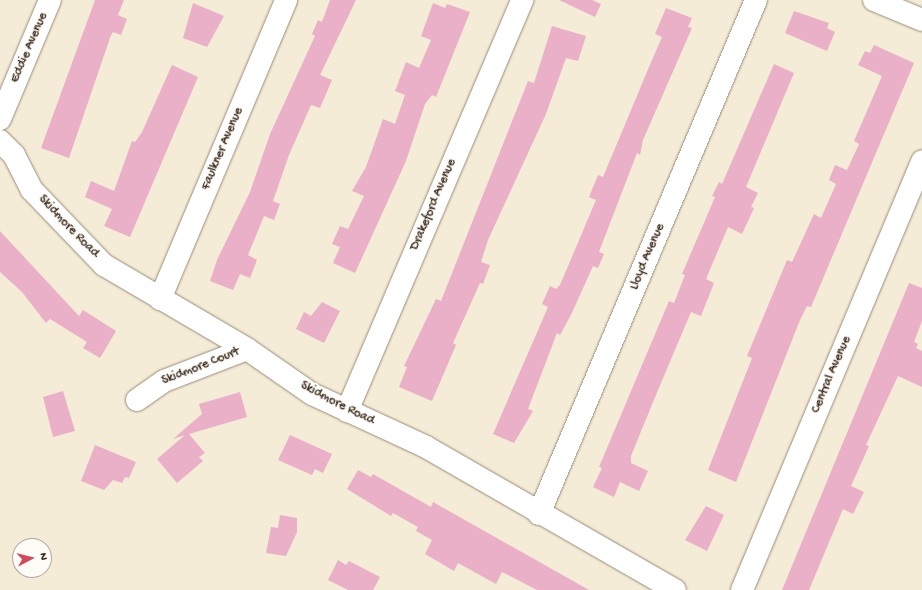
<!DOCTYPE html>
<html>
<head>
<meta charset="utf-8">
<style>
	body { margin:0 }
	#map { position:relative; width:922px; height:590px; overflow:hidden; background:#f4ecd6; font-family:"Gochi Hand",sans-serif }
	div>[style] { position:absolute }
	.building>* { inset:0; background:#e9b0c8 }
	.roads { filter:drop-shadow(0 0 1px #988b7a) drop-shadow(0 0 1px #988b7a) }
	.minor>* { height:22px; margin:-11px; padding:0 11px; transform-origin:11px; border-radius:11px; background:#fff }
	span { translate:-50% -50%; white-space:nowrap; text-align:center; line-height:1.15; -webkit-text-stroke:4px #fdfcf7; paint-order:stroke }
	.street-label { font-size:13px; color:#3b2a1e }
	.north { position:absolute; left:12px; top:538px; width:40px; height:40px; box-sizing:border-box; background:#fdfcf7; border:1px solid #afa8a0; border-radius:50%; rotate:83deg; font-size:11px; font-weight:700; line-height:16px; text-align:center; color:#3b2a1e }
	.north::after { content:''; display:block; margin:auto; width:14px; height:18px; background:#d1495b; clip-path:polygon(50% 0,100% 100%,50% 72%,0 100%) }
</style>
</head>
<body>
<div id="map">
	<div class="building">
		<i style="clip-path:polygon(95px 0,124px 0,118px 15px,127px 19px,121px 35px,113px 32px,111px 35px,69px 158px,41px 148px)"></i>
		<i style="clip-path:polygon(330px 0,356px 0,320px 75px,332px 80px,320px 108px,311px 105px,289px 155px,273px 201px,280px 204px,274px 220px,264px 216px,248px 255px,257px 260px,250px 278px,240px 274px,233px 290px,210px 281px,217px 260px,250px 192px,270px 134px,315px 36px,312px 34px,318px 20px,322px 22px)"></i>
		<i style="clip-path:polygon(559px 0,592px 0,601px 4px,595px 17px)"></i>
		<i style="clip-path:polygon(193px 3px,224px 16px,207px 47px,183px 38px)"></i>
		<i style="clip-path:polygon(433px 3px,445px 8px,447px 4px,470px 12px,436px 97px,432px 95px,425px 104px,406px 161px,355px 273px,333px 263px,340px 247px,332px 244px,340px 226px,348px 229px,364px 196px,352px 191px,366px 167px,383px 119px,395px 124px,405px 95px,395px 91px,406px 62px,419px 68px,431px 40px,421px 36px)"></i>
		<i style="clip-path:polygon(666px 8px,692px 18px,688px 27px,692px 28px,643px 140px,640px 155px,637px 153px,599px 252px,604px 254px,598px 268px,593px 266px,571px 315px,560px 335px,557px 333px,528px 409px,533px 411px,514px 443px,493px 434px,548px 307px,542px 304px,550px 286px,556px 289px,560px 285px,596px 200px,589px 197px,598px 175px,603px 177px,649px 67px,662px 37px,655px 34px)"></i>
		<i style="clip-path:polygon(794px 11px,829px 23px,827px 28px,835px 32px,827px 51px,785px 33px)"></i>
		<i style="clip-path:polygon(552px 26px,586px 36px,578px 61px,566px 58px,546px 114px,488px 240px,481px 262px,490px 265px,483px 284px,480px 283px,453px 343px,456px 345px,432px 401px,399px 387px,407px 367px,404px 366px,436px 299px,441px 301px,528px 81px,534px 83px)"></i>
		<i style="clip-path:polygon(874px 45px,914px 63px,811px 307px,807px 306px,800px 320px,736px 482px,708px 470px,752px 358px,747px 356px,787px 260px,792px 262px,814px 214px,821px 218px,836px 184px,829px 180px,835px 165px,847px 170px,859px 144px,854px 141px,882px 76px,858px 65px,865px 51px,870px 53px)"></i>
		<i style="clip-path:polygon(774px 64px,794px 73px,746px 187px,758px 193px,751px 207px,754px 208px,742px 234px,728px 227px,706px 279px,714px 283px,701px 316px,691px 312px,653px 402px,631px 456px,631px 463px,648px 471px,639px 491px,620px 482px,614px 497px,593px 487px,602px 468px,599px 467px,669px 301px,674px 303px,685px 275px,682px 274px,715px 197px,712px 196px,719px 182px,722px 184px)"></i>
		<i style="clip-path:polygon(172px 65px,198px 77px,130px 237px,104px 226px,112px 209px,85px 197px,91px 181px,114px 191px,132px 141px,135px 142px,142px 132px)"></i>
		<i style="clip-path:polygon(0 231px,79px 316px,83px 310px,116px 331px,100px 358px,83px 348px,87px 342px,50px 319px,46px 323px,22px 292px,0 272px)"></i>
		<i style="clip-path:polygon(909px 283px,922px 288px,922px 321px,914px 342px,918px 344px,916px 348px,922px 351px,922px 387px,898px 376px,866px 445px,869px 446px,851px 486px,864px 492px,853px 514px,843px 509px,809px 590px,782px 590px)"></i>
		<i style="clip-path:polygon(322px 302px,340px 311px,324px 343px,296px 329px,304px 312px,311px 316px)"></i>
		<i style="clip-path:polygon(63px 391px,75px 431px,53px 437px,43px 397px)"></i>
		<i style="clip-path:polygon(240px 392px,247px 417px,189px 434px,205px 453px,199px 457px,203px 461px,177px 483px,157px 459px,185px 435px,173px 439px,202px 414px,199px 404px)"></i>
		<i style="clip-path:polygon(290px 435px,332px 454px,323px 473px,315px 469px,312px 475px,278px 460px)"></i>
		<i style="clip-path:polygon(95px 445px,136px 462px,129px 478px,125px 477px,122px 483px,113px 480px,104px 490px,81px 481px)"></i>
		<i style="clip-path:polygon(358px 470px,371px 477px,373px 474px,431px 507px,433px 502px,589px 590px,537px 590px,502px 572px,496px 584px,458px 563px,454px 571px,425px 554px,432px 540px,416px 531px,418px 527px,393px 513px,391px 516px,347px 489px)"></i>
		<i style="clip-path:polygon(706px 506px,724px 515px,707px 551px,685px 540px)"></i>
		<i style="clip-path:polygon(280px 515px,297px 518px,297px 532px,286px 556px,266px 553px,271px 527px,278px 528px)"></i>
		<i style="clip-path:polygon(338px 560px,346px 565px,349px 561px,380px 577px,373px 590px,348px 590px,328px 580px)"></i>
	</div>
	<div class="roads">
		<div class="minor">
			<i style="left:874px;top:0;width:52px;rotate:22.6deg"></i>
			<i style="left:0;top:119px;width:129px;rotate:-67.2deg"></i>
			<i style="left:0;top:141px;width:20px;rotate:45deg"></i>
			<i style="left:14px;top:155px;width:39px;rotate:63deg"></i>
			<i style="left:32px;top:190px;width:104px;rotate:46.2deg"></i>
			<i style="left:104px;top:265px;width:166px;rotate:30.4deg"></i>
			<i style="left:247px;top:349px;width:79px;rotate:34.7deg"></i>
			<i style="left:312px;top:394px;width:126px;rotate:24.9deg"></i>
			<i style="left:426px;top:447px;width:287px;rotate:29.9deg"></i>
			<i style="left:160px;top:299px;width:324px;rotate:-67.1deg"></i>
			<i style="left:137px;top:400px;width:33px;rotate:-35deg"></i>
			<i style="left:164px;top:381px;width:89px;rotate:-21.1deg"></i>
			<i style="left:347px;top:411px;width:447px;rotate:-66.9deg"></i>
			<i style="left:539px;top:514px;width:558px;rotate:-67.11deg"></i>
			<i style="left:742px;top:590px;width:465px;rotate:-67.2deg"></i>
		</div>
	</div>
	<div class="street-label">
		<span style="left:30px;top:48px;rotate:-67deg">Eddie Avenue</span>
		<span style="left:223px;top:149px;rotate:-67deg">Faulkner Avenue</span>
		<span style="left:434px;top:205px;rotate:-67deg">Drakeford Avenue</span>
		<span style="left:68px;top:227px;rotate:46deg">Skidmore Road</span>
		<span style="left:648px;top:257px;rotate:-67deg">Lloyd Avenue</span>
		<span style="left:201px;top:367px;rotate:-22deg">Skidmore Court</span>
		<span style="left:832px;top:375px;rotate:-67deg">Central Avenue</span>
		<span style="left:337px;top:404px;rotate:27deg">Skidmore Road</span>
	</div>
	<div class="north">N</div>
</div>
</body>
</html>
